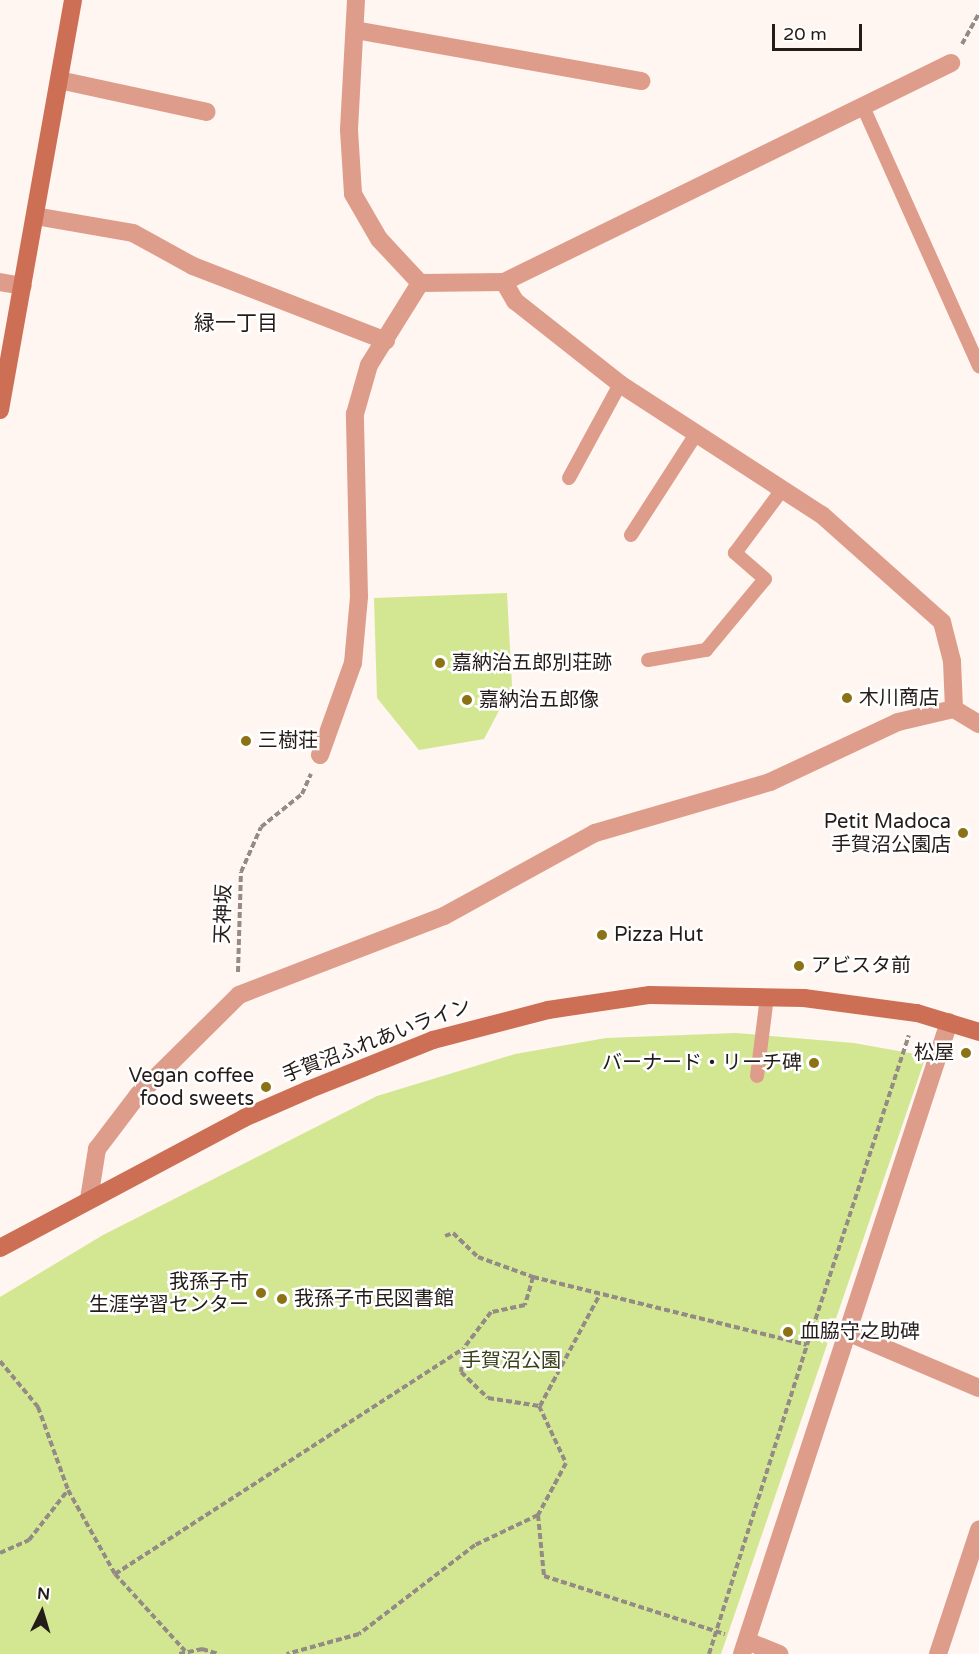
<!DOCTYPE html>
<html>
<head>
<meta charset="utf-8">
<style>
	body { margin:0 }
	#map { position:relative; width:979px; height:1654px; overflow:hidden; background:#fff5f1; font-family:"Varela Round","Noto Sans JP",sans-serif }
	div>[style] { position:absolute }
	.green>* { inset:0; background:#d3e792 }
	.path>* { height:4px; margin-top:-2px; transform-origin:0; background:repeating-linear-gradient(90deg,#948b87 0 6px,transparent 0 9px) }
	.lane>* { height:14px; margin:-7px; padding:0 7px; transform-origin:7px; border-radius:7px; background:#de9d8b }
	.street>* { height:18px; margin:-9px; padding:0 9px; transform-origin:9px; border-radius:9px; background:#de9d8b }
	.secondary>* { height:18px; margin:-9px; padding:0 9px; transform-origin:9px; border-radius:9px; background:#cc6f54 }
	.dots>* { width:16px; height:16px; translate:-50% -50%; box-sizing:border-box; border:3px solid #fff; border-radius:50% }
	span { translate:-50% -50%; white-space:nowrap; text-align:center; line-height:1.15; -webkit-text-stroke:5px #fff; paint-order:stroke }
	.poi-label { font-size:20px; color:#241c19 }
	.left { translate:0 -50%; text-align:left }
	.right { translate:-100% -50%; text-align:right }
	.street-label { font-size:20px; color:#241c19 }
	.park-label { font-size:20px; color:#39411a }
	.neighbourhood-label { font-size:21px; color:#241c19 }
	.north { position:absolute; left:12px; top:1582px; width:60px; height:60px; -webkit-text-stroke:4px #fff; paint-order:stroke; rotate:5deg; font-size:16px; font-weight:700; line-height:24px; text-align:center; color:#241c19 }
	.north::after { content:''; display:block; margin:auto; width:21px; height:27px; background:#241c19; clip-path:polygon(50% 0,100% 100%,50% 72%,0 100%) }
	.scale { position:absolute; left:772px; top:24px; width:90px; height:27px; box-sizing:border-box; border:3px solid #241c19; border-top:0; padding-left:8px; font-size:18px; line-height:21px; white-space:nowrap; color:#241c19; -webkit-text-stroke:4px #fff; paint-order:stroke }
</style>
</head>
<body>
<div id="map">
	<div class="green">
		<i style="clip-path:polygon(507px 593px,512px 686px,484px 739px,419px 750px,377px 698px,374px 598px)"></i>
		<i style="clip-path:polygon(736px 1033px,854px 1043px,926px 1056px,721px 1654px,0 1654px,0 1297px,103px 1235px,377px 1096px,515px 1054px,606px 1038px)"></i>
	</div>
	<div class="path">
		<i style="left:962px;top:44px;width:35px;rotate:-61deg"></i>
		<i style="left:238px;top:972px;width:100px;rotate:-88.3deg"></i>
		<i style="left:241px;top:872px;width:49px;rotate:-66deg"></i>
		<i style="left:261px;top:827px;width:53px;rotate:-38.8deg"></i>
		<i style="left:302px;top:794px;width:22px;rotate:-66deg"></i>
		<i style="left:445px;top:1236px;width:9px;rotate:-21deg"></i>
		<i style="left:453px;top:1233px;width:35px;rotate:44deg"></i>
		<i style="left:478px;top:1257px;width:59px;rotate:20deg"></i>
		<i style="left:533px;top:1277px;width:29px;rotate:106deg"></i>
		<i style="left:525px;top:1305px;width:35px;rotate:168deg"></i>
		<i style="left:491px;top:1312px;width:46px;rotate:127.1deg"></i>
		<i style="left:533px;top:1277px;width:282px;rotate:13.9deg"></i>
		<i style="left:807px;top:1345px;width:326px;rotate:-71.8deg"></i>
		<i style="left:0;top:1361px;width:60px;rotate:50.4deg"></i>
		<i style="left:38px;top:1407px;width:88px;rotate:70.1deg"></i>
		<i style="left:68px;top:1490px;width:96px;rotate:60.8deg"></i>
		<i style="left:115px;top:1574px;width:104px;rotate:47.7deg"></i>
		<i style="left:540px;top:1406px;width:125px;rotate:-61.8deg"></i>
		<i style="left:538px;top:1515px;width:61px;rotate:84.4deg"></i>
		<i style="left:544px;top:1576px;width:190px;rotate:17.8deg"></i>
		<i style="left:0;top:1553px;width:32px;rotate:-24deg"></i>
		<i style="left:29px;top:1540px;width:63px;rotate:-52deg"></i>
		<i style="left:115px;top:1574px;width:414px;rotate:-32.9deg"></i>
		<i style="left:463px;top:1349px;width:23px;rotate:95deg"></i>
		<i style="left:461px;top:1372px;width:37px;rotate:44deg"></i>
		<i style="left:488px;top:1398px;width:52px;rotate:8.9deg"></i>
		<i style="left:539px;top:1406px;width:63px;rotate:64.7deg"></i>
		<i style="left:566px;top:1463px;width:59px;rotate:118.3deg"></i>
		<i style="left:538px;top:1515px;width:70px;rotate:154.5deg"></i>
		<i style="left:475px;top:1545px;width:146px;rotate:142.5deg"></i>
		<i style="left:359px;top:1634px;width:75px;rotate:164.5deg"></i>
		<i style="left:179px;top:1654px;width:24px;rotate:-12deg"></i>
		<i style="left:202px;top:1649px;width:17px;rotate:17deg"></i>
		<i style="left:709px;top:1654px;width:324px;rotate:-72.4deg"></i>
	</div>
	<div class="lane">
		<i style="left:864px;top:109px;width:282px;rotate:65.9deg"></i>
		<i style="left:569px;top:478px;width:107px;rotate:-61.5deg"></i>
		<i style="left:631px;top:535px;width:120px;rotate:-57.2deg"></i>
		<i style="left:648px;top:660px;width:59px;rotate:-9.8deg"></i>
		<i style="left:706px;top:650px;width:92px;rotate:-50.3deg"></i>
		<i style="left:765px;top:579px;width:40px;rotate:-139deg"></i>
		<i style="left:735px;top:553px;width:79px;rotate:-53.3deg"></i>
		<i style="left:757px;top:1076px;width:80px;rotate:-82.8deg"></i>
	</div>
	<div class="street">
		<i style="left:356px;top:0;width:130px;rotate:93.1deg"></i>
		<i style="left:349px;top:130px;width:64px;rotate:86.4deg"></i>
		<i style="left:353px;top:194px;width:52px;rotate:60deg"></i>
		<i style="left:379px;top:239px;width:60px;rotate:47deg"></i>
		<i style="left:420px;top:283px;width:84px;rotate:-0.7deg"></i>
		<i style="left:504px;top:282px;width:22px;rotate:60deg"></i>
		<i style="left:515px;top:301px;width:134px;rotate:38.3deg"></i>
		<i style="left:620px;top:384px;width:241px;rotate:33deg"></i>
		<i style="left:822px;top:515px;width:161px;rotate:41.7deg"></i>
		<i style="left:942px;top:622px;width:40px;rotate:75.6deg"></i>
		<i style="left:952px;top:661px;width:48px;rotate:87.6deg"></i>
		<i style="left:355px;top:30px;width:291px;rotate:10.1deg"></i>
		<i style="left:59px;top:80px;width:151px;rotate:12.2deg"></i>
		<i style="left:35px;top:216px;width:99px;rotate:9.8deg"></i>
		<i style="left:133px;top:233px;width:68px;rotate:28.8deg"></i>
		<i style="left:193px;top:266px;width:207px;rotate:21.2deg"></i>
		<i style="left:0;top:282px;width:23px;rotate:10deg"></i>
		<i style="left:504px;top:282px;width:498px;rotate:-26.1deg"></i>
		<i style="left:320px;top:755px;width:98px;rotate:-70.3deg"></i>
		<i style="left:353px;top:663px;width:66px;rotate:-84.8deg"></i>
		<i style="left:359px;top:597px;width:183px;rotate:-91.3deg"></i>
		<i style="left:355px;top:414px;width:51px;rotate:-74.1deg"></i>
		<i style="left:369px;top:365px;width:97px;rotate:-58.1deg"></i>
		<i style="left:89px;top:1199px;width:51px;rotate:-80.9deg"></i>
		<i style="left:97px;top:1149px;width:68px;rotate:-52.8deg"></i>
		<i style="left:138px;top:1095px;width:142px;rotate:-44.7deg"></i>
		<i style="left:239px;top:995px;width:220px;rotate:-21.1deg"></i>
		<i style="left:444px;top:916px;width:172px;rotate:-28.8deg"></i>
		<i style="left:595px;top:833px;width:182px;rotate:-16.2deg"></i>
		<i style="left:770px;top:782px;width:141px;rotate:-25.1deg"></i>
		<i style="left:898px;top:722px;width:57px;rotate:-13.1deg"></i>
		<i style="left:954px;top:709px;width:29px;rotate:31deg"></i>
		<i style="left:847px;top:1332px;width:143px;rotate:23deg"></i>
		<i style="left:747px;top:1641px;width:35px;rotate:22deg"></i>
		<i style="left:742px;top:1654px;width:665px;rotate:-71.86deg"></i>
		<i style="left:938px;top:1654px;width:131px;rotate:-71.7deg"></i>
	</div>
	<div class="secondary">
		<i style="left:0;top:410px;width:416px;rotate:-79.9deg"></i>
		<i style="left:0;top:1248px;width:276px;rotate:-28deg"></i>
		<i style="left:244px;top:1118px;width:70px;rotate:-23.6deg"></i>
		<i style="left:308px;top:1090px;width:135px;rotate:-21.8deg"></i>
		<i style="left:433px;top:1040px;width:119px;rotate:-14.6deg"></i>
		<i style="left:548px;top:1010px;width:103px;rotate:-8.4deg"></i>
		<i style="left:650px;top:995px;width:154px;rotate:1.1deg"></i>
		<i style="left:804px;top:998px;width:114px;rotate:7.6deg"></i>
		<i style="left:917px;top:1013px;width:65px;rotate:17deg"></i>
	</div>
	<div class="dots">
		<i style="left:440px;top:663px;background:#8b7215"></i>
		<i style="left:847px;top:698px;background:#8b7215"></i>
		<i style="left:467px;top:700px;background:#8b7215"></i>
		<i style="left:246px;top:741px;background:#8b7215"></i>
		<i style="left:963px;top:833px;background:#8b7215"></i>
		<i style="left:602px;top:935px;background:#8b7215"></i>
		<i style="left:799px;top:966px;background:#8b7215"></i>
		<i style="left:966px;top:1053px;background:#8b7215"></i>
		<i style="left:814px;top:1063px;background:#8b7215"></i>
		<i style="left:266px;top:1087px;background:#8b7215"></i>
		<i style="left:261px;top:1293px;background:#8b7215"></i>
		<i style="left:282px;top:1299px;background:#8b7215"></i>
		<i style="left:788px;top:1332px;background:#8b7215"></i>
	</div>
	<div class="poi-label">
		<span class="left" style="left:452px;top:663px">嘉納治五郎別荘跡</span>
		<span class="left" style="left:859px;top:698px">木川商店</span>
		<span class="left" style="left:479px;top:700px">嘉納治五郎像</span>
		<span class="left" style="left:258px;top:741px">三樹荘</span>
		<span class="right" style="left:951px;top:834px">Petit Madoca<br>手賀沼公園店</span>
		<span class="left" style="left:614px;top:935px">Pizza Hut</span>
		<span class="left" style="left:811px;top:966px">アビスタ前</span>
		<span class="right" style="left:954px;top:1053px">松屋</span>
		<span class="right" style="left:802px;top:1063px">バーナード・リーチ碑</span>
		<span class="right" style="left:254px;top:1088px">Vegan coffee<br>food sweets</span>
		<span class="right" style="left:249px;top:1294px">我孫子市<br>生涯学習センター</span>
		<span class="left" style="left:294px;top:1299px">我孫子市民図書館</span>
		<span class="left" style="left:800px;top:1332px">血脇守之助碑</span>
	</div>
	<div class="street-label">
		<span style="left:224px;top:914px;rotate:-88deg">天神坂</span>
		<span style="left:377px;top:1041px;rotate:-21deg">手賀沼ふれあいライン</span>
	</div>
	<div class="park-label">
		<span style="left:511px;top:1361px">手賀沼公園</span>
	</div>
	<div class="neighbourhood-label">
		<span style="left:236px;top:324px">緑一丁目</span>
	</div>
	<div class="north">N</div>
	<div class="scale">20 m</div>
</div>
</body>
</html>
